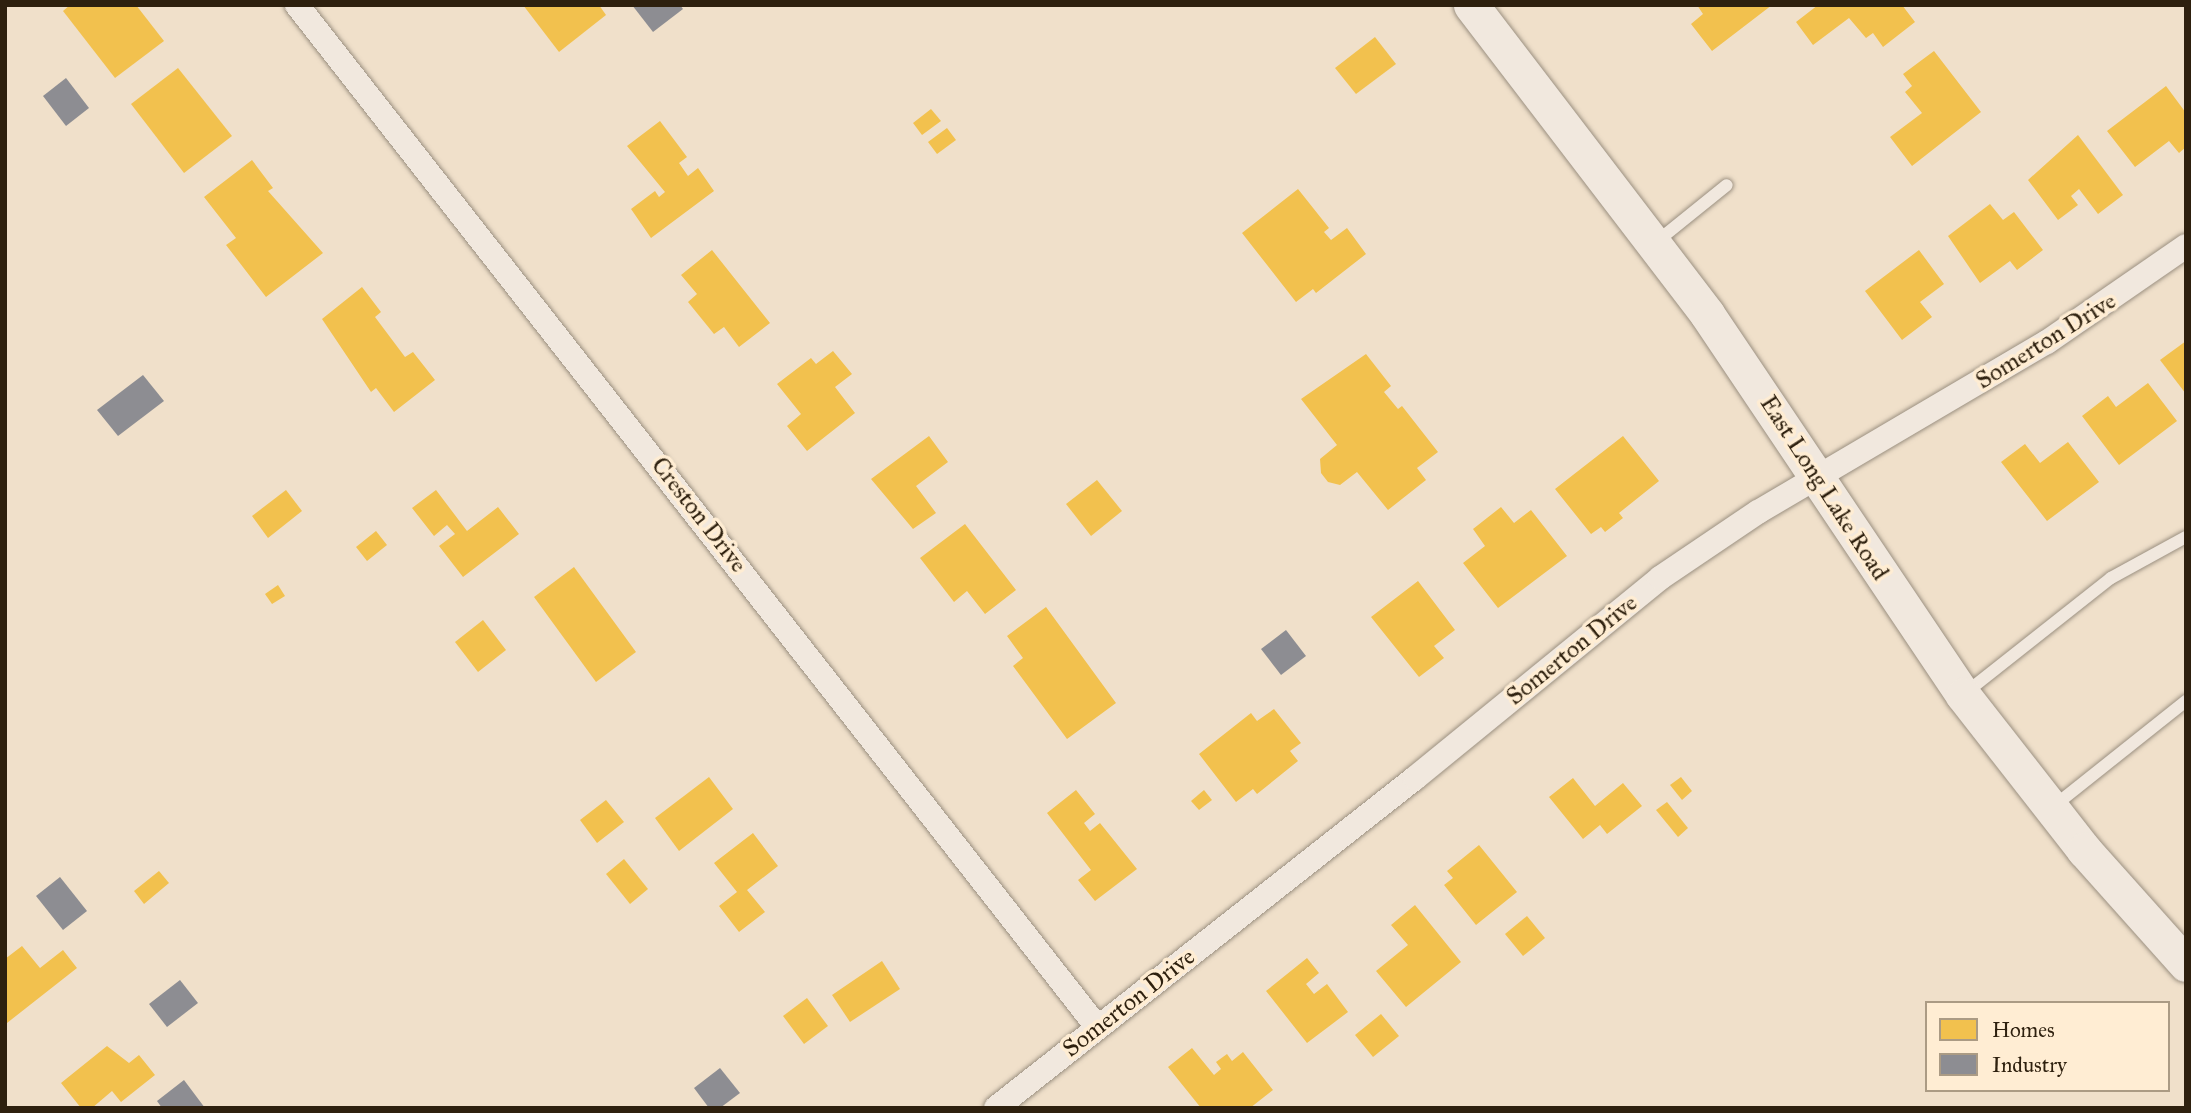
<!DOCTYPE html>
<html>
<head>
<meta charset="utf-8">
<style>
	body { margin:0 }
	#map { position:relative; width:2191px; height:1113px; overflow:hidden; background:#f0e0ca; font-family:"IM FELL Great Primer",serif }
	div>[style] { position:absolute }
	.homes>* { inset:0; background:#f2c14e }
	.industry>* { inset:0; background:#8d8d92 }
	.roads { filter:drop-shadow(0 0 2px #9b9081) drop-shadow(0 0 2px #9b9081) }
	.lane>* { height:12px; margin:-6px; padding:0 6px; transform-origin:6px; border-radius:6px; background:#f1e8de }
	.street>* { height:24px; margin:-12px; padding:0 12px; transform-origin:12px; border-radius:12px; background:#f1e8de }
	.secondary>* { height:35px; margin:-17.5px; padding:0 17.5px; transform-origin:17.5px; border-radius:17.5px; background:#f1e8de }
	span { translate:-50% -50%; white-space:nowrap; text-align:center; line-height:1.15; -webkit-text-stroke:7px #ffedd3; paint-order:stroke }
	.street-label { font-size:24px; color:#2e200e }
	.frame { position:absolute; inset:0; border:7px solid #2e200e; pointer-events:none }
	.legend { position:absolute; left:1925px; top:1001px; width:245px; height:91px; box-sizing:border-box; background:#ffedd3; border:2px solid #ab9b84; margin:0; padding:9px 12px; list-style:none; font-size:21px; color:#2e200e }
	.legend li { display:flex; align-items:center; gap:14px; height:35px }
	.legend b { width:35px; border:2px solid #ab9b84 }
</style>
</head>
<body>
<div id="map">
	<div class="homes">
		<i style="clip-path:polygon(70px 5px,136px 5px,164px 41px,115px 78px,63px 11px)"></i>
		<i style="clip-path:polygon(523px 5px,599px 5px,606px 15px,559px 52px)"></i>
		<i style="clip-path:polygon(1697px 5px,1772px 5px,1712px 51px,1691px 24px,1703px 14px)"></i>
		<i style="clip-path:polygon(1818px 5px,1902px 5px,1915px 22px,1883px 47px,1873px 33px,1866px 38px,1849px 18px,1813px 45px,1796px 22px)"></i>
		<i style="clip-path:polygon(1375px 37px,1396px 64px,1356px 94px,1335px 68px)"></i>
		<i style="clip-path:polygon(1934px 51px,1981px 112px,1912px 166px,1890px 137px,1922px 113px,1905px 92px,1912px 86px,1903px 74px)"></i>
		<i style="clip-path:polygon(178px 68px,232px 136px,184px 173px,131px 104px)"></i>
		<i style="clip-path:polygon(2166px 86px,2186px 113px,2186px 147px,2179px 153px,2169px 141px,2135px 167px,2107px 131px)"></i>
		<i style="clip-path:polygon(931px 109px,941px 121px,922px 135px,913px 123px)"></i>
		<i style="clip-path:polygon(660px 121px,687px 157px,679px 163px,688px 176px,698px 168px,714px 191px,651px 238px,631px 209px,655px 191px,659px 197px,665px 192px,627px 146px)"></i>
		<i style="clip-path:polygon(947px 128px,956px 140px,937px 154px,928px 142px)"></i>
		<i style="clip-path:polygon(2078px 135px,2123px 195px,2098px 214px,2079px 189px,2071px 196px,2078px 205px,2058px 220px,2028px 180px)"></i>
		<i style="clip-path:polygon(252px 160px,273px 188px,268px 191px,323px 253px,266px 297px,226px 245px,236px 238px,204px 197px)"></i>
		<i style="clip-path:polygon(1298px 189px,1329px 228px,1324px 232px,1331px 240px,1347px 228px,1366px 254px,1316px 293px,1313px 289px,1296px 302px,1242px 233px)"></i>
		<i style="clip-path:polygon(1990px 204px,2003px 220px,2014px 212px,2043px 250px,2017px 270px,2010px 261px,1980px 283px,1948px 236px)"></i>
		<i style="clip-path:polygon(712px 250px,770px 323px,739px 347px,724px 327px,714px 334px,688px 302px,697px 294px,681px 275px)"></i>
		<i style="clip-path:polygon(1919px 250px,1944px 284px,1920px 302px,1932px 317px,1902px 340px,1865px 291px)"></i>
		<i style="clip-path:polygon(362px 287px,381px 312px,375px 317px,405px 357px,413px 352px,435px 380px,394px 412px,376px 388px,371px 392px,322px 319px)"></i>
		<i style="clip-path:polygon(2186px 341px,2186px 394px,2160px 360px)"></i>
		<i style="clip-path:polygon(833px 351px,852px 374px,835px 387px,855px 413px,807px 451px,787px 426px,801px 414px,777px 384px,811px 358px,816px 364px)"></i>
		<i style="clip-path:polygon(1366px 354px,1391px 386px,1384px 392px,1398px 409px,1402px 406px,1438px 452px,1417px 468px,1426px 480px,1388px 510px,1357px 472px,1340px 485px,1328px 482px,1321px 473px,1320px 459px,1337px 445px,1301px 399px)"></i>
		<i style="clip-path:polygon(2148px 383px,2177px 421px,2119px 465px,2082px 416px,2108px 396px,2116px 407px)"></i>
		<i style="clip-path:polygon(929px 436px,948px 462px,916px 486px,936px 513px,913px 529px,871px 479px)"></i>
		<i style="clip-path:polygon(1623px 436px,1659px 481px,1619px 513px,1623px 518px,1605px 532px,1601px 527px,1591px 534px,1555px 489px)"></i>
		<i style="clip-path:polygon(2068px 442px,2099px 482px,2047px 521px,2001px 462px,2025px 444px,2040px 463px)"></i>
		<i style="clip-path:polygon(1097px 480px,1122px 511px,1091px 536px,1066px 504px)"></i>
		<i style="clip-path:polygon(286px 490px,302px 511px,268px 538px,252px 516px)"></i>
		<i style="clip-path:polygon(436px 490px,467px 531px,498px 507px,519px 534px,463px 577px,439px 546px,455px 534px,447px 525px,434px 536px,412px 508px)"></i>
		<i style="clip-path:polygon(1501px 507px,1514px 523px,1531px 510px,1567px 556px,1498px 608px,1463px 563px,1485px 546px,1473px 529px)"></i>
		<i style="clip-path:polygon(965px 524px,1016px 590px,985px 614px,967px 591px,954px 602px,920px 558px)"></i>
		<i style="clip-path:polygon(376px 531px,387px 545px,367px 561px,356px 547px)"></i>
		<i style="clip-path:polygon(574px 567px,636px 652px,596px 682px,534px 597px)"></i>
		<i style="clip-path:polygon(1418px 581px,1455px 630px,1434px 646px,1444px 658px,1419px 677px,1371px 617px)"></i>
		<i style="clip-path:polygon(278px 585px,285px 596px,272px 604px,265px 594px)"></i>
		<i style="clip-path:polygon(1046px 607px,1116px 703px,1067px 739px,1013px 666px,1023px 658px,1007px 636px)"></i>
		<i style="clip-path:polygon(483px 620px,506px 650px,478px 672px,455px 642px)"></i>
		<i style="clip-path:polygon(1274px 709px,1301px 743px,1290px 751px,1298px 761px,1257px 794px,1253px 789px,1236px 802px,1199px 754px,1251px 713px,1257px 721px)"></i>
		<i style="clip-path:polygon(709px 777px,733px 809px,679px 851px,655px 818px)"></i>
		<i style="clip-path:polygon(1681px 777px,1692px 791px,1682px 800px,1670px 785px)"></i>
		<i style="clip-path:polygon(1573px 778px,1595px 806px,1623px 783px,1642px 806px,1607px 834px,1600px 825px,1583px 839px,1549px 797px)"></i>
		<i style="clip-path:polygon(1076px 790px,1095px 814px,1084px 823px,1090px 831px,1100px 823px,1137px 869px,1095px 901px,1078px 880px,1091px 870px,1047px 813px)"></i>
		<i style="clip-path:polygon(1204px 790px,1212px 800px,1199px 810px,1191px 801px)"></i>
		<i style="clip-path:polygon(606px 800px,624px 822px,597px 843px,580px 820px)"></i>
		<i style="clip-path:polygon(1667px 802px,1688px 828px,1678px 837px,1656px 810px)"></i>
		<i style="clip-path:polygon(753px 833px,778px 866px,747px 890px,765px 912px,739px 932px,719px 906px,737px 892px,714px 863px)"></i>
		<i style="clip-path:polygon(1479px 845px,1517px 892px,1476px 925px,1444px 885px,1453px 878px,1447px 871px)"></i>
		<i style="clip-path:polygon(624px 859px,648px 889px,630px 904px,606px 874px)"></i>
		<i style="clip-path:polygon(159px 871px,169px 883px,144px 904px,134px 891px)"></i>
		<i style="clip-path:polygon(1415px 905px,1461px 962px,1406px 1007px,1376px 971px,1408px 945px,1391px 925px)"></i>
		<i style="clip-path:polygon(1527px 916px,1545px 938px,1523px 956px,1505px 934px)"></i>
		<i style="clip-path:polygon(22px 946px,40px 968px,63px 950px,77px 968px,7px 1023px,5px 959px)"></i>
		<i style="clip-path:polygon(1307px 958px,1319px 973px,1306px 984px,1314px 994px,1327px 984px,1348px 1012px,1307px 1043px,1266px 991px)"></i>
		<i style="clip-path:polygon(882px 961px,900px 989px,850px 1022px,832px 995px)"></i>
		<i style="clip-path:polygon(807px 998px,828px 1026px,804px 1044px,783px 1016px)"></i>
		<i style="clip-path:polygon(1381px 1014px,1399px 1036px,1373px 1057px,1355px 1035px)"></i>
		<i style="clip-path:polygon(107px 1046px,129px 1063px,139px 1055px,155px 1075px,121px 1102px,112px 1091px,92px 1108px,81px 1108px,61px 1083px)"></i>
		<i style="clip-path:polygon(1192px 1048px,1214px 1075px,1221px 1069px,1216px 1062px,1227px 1054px,1232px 1061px,1243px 1052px,1273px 1090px,1250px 1108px,1201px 1108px,1168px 1067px)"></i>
	</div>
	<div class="industry">
		<i style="clip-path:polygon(632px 5px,680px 5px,683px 9px,653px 32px)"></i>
		<i style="clip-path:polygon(66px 78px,89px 108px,66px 126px,43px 96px)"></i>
		<i style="clip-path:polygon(143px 375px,164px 401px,118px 436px,97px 410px)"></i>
		<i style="clip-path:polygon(1286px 630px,1306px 656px,1281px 675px,1261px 649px)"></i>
		<i style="clip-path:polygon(60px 877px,87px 911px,63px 930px,36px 896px)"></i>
		<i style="clip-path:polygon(180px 980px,198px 1003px,167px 1027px,149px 1004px)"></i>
		<i style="clip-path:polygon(720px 1068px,740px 1093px,720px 1108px,709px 1108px,694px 1088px)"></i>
		<i style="clip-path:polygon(184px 1080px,205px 1108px,162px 1108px,157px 1101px)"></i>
	</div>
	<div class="roads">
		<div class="lane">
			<i style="left:1655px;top:243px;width:92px;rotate:-38.9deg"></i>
			<i style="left:1964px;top:694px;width:187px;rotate:-38.3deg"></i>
			<i style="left:2111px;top:578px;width:85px;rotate:-28.7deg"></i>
			<i style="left:2054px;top:806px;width:169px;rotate:-38.5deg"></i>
		</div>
		<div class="street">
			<i style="left:297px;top:5px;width:1299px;rotate:51.94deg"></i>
			<i style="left:996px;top:1108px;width:533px;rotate:-38.22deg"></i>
			<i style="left:1415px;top:778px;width:316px;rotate:-39.2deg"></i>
			<i style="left:1660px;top:578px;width:118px;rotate:-34deg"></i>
			<i style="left:1758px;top:512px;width:335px;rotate:-30.5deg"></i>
			<i style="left:2047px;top:342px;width:169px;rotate:-34.6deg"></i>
		</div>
		<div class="secondary">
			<i style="left:1471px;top:5px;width:389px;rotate:52.6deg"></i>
			<i style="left:1707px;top:314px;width:459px;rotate:56.1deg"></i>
			<i style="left:1963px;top:695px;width:197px;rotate:52deg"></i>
			<i style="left:2084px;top:850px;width:153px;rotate:48.2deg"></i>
		</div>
	</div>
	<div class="street-label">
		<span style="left:2046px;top:341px;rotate:-32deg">Somerton Drive</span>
		<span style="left:1824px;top:488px;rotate:57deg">East Long Lake Road</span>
		<span style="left:699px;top:515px;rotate:52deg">Creston Drive</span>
		<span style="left:1572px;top:650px;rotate:-39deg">Somerton Drive</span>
		<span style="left:1129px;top:1003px;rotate:-38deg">Somerton Drive</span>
	</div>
	<div class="frame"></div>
	<ul class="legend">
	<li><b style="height:19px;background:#f2c14e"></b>Homes</li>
	<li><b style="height:19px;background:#8d8d92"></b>Industry</li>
	</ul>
</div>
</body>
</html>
